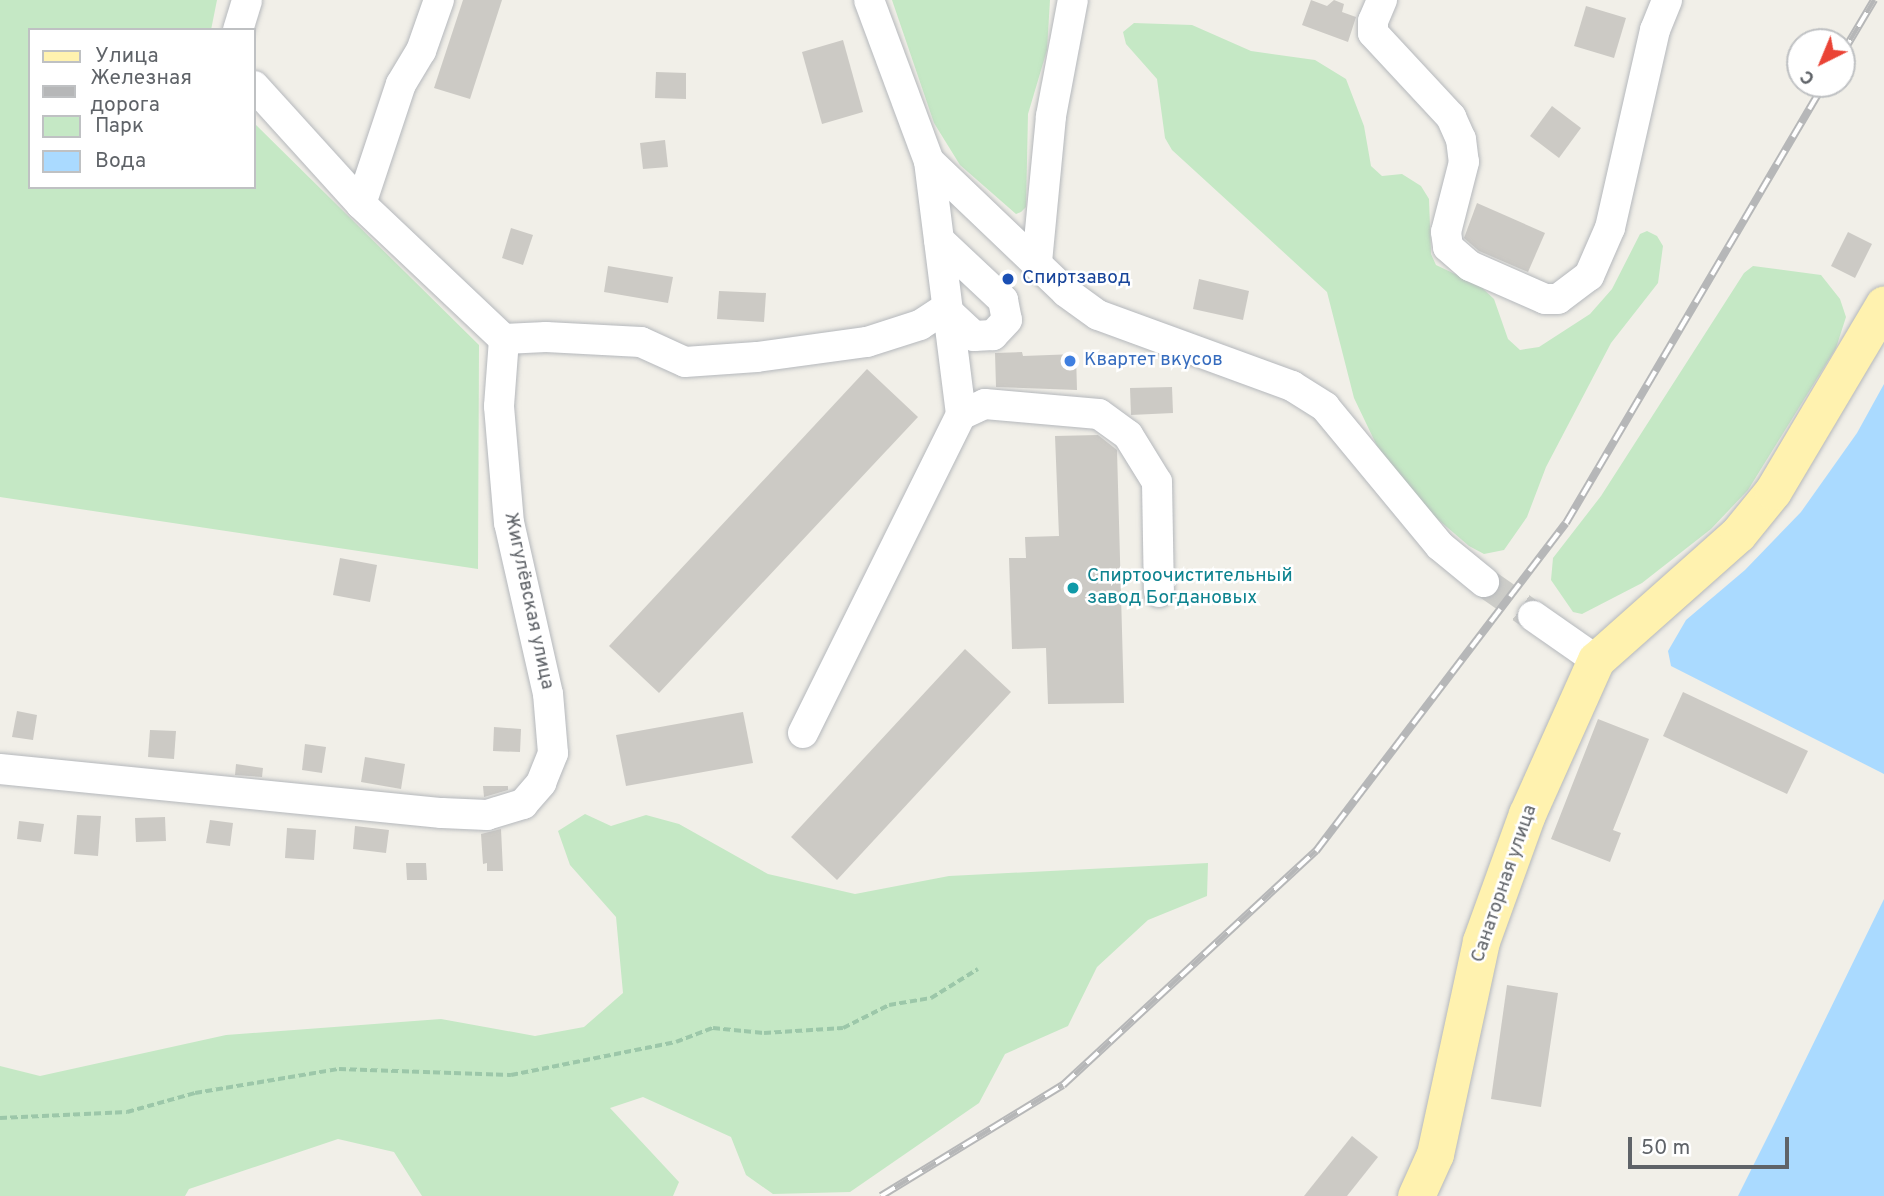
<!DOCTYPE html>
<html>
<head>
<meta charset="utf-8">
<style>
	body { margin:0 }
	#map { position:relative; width:1884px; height:1196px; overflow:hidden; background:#f1efe8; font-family:Overpass,sans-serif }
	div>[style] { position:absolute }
	.green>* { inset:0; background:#c5e8c5 }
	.water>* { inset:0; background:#aadaff }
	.building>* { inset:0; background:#cccac5 }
	.minor-tunnel>* { height:30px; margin-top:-15px; transform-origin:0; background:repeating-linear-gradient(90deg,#ccccc8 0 30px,transparent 0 45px) }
	.path>* { height:3.5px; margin-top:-1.75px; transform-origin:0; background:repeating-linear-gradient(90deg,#9cc7a9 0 7px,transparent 0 10.5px) }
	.roads { filter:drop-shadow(0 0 2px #b5b8bc) drop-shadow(0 0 2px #b5b8bc) }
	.minor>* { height:30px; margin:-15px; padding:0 15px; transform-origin:15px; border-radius:15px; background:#fff }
	.major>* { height:37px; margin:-18.5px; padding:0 18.5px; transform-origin:18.5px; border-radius:18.5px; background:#fff2af }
	.rail>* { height:8px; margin-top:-4px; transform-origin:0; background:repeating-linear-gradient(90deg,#fff 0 16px,#b6b7b8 0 32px); box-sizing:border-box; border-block:2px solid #b6b7b8 }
	.dots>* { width:19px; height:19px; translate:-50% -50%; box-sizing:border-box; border:4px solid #fff; border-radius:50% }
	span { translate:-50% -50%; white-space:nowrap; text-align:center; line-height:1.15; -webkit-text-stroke:5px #fff; paint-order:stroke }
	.transit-label { font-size:19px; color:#164399 }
	.left { translate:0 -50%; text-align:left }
	.shop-label { font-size:19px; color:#366cbe }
	.culture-label { font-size:19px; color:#0d838f }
	.street-label { font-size:19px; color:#5f6368 }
	.legend { position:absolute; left:28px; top:28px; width:228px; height:161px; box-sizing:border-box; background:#fff; border:2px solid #bfc1c3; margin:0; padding:9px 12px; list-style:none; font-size:21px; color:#5f6368 }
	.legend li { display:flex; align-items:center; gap:14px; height:35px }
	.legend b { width:35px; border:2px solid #bfc1c3 }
	.north { position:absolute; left:1786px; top:28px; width:70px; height:70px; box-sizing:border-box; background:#fff; border:2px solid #bfc1c3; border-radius:50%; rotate:223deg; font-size:19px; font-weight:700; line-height:28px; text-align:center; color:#5f6368 }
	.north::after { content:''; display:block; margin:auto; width:24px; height:32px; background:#ea4335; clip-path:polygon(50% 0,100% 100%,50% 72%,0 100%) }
	.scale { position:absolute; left:1628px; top:1137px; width:161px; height:32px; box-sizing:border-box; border:4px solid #5f6368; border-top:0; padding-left:9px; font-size:21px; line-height:24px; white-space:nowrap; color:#5f6368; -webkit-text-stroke:5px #fff; paint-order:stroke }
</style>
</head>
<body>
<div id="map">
	<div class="green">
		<i style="clip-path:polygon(0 0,217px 0,211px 30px,30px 30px,30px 187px,254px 187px,254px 123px,479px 345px,478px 569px,0 497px)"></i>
		<i style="clip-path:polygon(892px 0,1050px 0,1047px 50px,1028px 114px,1026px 207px,1021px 212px,1016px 214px,960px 165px,934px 123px)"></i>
		<i style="clip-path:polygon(1134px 23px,1192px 25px,1251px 51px,1315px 60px,1346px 79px,1364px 126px,1371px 166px,1382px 176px,1402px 174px,1421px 186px,1429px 199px,1431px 254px,1436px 265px,1480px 286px,1494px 299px,1508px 339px,1520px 350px,1539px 347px,1590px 314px,1612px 289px,1640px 234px,1647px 231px,1657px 236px,1663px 246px,1658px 283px,1611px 343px,1546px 467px,1527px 517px,1504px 550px,1484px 554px,1469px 546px,1427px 510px,1377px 446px,1354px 398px,1327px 292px,1172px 150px,1165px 138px,1157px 79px,1126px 44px,1123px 32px)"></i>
		<i style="clip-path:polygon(1753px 266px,1821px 275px,1840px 299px,1846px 317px,1836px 348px,1748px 490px,1711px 529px,1642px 583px,1582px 614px,1573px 612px,1551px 580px,1553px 558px,1601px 496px,1744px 273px)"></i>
		<i style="clip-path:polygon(585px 814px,611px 826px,646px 815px,679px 824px,768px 874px,855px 894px,949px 876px,1208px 863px,1207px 896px,1148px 920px,1097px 967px,1068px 1026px,1005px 1054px,979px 1103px,850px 1192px,773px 1194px,746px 1175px,731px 1137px,643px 1097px,610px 1108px,679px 1182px,673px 1196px,422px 1196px,394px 1152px,338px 1139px,189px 1189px,185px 1196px,0 1196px,0 1066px,40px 1076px,226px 1035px,441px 1019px,535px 1036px,584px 1027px,623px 993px,616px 917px,570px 865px,558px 831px)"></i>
	</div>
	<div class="water">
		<i style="clip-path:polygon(1884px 384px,1884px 774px,1671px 666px,1668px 651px,1686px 620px,1745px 570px,1801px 512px,1857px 433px)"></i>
		<i style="clip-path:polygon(1884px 899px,1884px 1196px,1738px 1196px,1775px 1122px)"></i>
	</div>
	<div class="building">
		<i style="clip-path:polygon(463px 0,502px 0,470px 99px,434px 88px)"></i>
		<i style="clip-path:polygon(1311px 0,1327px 6px,1334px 0,1344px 4px,1342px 12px,1356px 17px,1348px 42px,1302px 25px)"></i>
		<i style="clip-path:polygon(1586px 6px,1626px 18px,1614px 58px,1574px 46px)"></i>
		<i style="clip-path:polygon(843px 40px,863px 112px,822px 124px,802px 52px)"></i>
		<i style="clip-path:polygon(656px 72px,686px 73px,686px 99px,655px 98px)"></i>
		<i style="clip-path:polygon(1552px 106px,1581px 128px,1559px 158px,1530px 136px)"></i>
		<i style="clip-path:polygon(665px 140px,668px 167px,643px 169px,640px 143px)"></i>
		<i style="clip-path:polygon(1477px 203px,1545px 233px,1528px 272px,1479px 251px,1464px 238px)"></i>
		<i style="clip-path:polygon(511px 228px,533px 235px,523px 265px,502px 258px)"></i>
		<i style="clip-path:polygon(1848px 232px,1872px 244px,1855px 278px,1831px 266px)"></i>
		<i style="clip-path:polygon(608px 266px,673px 277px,668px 303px,604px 292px)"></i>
		<i style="clip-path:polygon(1199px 279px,1249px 291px,1243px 320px,1193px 309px)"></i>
		<i style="clip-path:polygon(719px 291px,766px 293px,764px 322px,717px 319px)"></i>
		<i style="clip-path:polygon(1022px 352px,1023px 356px,1076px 354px,1077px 390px,996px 387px,995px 353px)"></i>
		<i style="clip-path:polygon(867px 369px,918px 417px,659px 693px,609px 646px)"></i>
		<i style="clip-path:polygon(1172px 387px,1173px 413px,1131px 415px,1130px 388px)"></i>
		<i style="clip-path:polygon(1098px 435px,1117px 450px,1124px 703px,1048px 704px,1046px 648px,1012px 649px,1009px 558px,1026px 558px,1025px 537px,1059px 536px,1055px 436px)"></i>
		<i style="clip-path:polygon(340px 558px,377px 565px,370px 602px,333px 595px)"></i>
		<i style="clip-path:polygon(965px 649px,1011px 692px,837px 880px,791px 837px)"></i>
		<i style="clip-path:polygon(1683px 692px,1808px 751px,1787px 794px,1663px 736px)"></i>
		<i style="clip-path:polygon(17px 711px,37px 715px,33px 740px,12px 737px)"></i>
		<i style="clip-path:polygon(743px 712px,753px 763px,626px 786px,616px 735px)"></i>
		<i style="clip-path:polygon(1598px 719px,1649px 739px,1613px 830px,1621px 833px,1610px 862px,1551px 839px)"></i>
		<i style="clip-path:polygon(494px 727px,521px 729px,520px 752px,493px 751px)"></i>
		<i style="clip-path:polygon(150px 730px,176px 731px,174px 759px,148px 757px)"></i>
		<i style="clip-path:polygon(305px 744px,326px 747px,322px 773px,302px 770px)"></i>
		<i style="clip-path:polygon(365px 757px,405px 764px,401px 789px,361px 782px)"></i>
		<i style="clip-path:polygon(236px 764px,263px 768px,262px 777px,235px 775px)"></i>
		<i style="clip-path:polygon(483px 786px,508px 786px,508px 790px,484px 797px)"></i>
		<i style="clip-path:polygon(77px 815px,101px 816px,98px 856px,74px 854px)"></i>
		<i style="clip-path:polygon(165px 817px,166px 841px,136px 842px,135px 818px)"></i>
		<i style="clip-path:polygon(210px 820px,233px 823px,230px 846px,206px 843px)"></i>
		<i style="clip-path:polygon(19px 821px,44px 824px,41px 842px,17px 839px)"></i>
		<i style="clip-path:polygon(355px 826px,389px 830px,386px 853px,353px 849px)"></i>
		<i style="clip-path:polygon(287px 828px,316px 830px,314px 860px,285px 858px)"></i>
		<i style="clip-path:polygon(501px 829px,503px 871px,487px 871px,487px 863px,483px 864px,481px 834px)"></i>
		<i style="clip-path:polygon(406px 863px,426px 863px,427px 880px,407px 880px)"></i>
		<i style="clip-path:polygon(1507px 985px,1558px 993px,1541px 1107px,1491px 1099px)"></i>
		<i style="clip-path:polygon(1352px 1136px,1378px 1157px,1347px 1196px,1304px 1196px)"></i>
	</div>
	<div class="minor-tunnel">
		<i style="left:1484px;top:582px;width:60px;rotate:34.8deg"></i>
	</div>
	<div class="path">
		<i style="left:0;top:1118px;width:127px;rotate:-2.7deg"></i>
		<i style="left:127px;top:1112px;width:71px;rotate:-15.6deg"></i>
		<i style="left:195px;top:1093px;width:146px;rotate:-9.5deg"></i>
		<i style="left:339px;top:1069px;width:172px;rotate:2deg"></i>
		<i style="left:511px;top:1075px;width:168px;rotate:-11.3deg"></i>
		<i style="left:676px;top:1042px;width:40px;rotate:-21deg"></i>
		<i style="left:713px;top:1028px;width:51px;rotate:5.6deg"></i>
		<i style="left:764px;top:1033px;width:79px;rotate:-3.6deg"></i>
		<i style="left:843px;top:1028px;width:51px;rotate:-26.6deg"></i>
		<i style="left:889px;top:1005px;width:43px;rotate:-9.5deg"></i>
		<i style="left:931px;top:998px;width:55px;rotate:-31.7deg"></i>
	</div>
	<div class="roads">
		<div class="minor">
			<i style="left:869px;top:0;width:172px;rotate:69.6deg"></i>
			<i style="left:929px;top:161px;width:190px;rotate:43.7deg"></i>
			<i style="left:1066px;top:292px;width:39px;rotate:36deg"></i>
			<i style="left:1098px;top:315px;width:207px;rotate:20.1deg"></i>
			<i style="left:1292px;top:386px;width:39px;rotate:32deg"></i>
			<i style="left:1325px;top:407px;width:180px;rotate:50.4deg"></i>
			<i style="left:1440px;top:546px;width:57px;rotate:39.3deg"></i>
			<i style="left:1382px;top:0;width:23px;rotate:113deg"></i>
			<i style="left:1373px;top:21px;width:12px;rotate:90deg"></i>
			<i style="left:1373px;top:33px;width:115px;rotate:47.1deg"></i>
			<i style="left:1451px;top:117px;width:24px;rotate:66deg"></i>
			<i style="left:1461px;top:139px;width:23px;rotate:83deg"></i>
			<i style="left:1464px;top:162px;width:72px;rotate:104.4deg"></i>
			<i style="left:1446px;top:232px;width:15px;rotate:82deg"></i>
			<i style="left:1448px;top:247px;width:29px;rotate:41deg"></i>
			<i style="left:1470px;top:266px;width:82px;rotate:23.7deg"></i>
			<i style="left:1545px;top:299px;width:13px"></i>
			<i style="left:1558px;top:299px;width:39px;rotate:-37deg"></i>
			<i style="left:1589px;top:276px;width:52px;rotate:-66.4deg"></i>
			<i style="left:1610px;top:228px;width:203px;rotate:-77.2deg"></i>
			<i style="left:1655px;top:30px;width:32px;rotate:-68deg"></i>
			<i style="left:238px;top:30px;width:31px;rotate:-73deg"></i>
			<i style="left:254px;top:86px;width:159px;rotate:47.8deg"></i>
			<i style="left:361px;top:204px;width:197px;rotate:43.4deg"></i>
			<i style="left:929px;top:161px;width:256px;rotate:82.8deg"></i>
			<i style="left:361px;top:204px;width:126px;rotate:-71.6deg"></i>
			<i style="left:401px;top:84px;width:39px;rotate:-59deg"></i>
			<i style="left:421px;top:51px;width:54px;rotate:-70.6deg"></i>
			<i style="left:939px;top:240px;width:88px;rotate:43.2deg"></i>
			<i style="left:1003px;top:300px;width:20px;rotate:79deg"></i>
			<i style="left:1007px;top:320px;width:21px;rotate:133deg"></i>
			<i style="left:993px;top:335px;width:19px;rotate:177deg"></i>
			<i style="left:974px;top:336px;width:40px;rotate:-137deg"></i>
			<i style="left:1037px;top:262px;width:147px;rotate:-84.5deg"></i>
			<i style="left:1051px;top:116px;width:118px;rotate:-79.3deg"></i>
			<i style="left:1533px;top:616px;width:77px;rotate:34.9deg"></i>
			<i style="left:803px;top:733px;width:355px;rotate:-63.6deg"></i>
			<i style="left:961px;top:415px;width:26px;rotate:-25deg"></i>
			<i style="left:985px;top:404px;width:114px;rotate:5deg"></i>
			<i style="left:1099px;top:414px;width:36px;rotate:36deg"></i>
			<i style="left:1128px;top:435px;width:55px;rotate:58.3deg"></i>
			<i style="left:1157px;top:482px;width:110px;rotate:89deg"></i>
			<i style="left:0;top:769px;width:444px;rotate:5.7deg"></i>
			<i style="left:442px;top:813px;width:45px;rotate:2.5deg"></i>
			<i style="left:487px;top:815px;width:38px;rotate:-17deg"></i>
			<i style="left:523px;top:804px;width:28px;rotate:-49deg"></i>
			<i style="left:541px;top:783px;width:32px;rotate:-68deg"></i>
			<i style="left:553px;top:753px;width:59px;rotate:-94.8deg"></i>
			<i style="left:548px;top:694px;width:175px;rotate:-102.8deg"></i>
			<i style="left:509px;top:523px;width:117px;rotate:-94.9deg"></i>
			<i style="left:499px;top:406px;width:67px;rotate:-85.7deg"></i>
			<i style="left:504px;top:339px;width:42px;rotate:-2.7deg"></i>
			<i style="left:546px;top:337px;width:95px;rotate:3deg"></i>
			<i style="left:641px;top:342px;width:48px;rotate:24.4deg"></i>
			<i style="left:685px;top:362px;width:72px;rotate:-4deg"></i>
			<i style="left:757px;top:357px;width:111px;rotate:-7.8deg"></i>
			<i style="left:867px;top:342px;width:56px;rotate:-17.8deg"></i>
			<i style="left:920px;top:325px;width:30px;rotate:-33deg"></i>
		</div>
		<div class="major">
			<i style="left:1416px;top:1196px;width:46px;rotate:-65.7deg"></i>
			<i style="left:1435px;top:1154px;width:218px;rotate:-77.8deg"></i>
			<i style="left:1481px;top:941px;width:135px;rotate:-70.1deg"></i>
			<i style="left:1527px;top:814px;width:169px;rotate:-65.9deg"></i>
			<i style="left:1596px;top:660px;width:190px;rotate:-41.6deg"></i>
			<i style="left:1738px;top:534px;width:55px;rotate:-50.9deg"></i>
			<i style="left:1773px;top:491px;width:217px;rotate:-59.3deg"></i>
		</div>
	</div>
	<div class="rail">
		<i style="left:1842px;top:54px;width:63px;rotate:-59.3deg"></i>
		<i style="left:881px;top:1196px;width:213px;rotate:-31.4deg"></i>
		<i style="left:1063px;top:1085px;width:345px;rotate:-42.8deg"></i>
		<i style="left:1316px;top:851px;width:412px;rotate:-52.7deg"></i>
		<i style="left:1566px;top:523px;width:509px;rotate:-59.56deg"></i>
	</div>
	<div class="dots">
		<i style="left:1008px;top:279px;background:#1a4fb4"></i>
		<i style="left:1070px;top:361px;background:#3f7fe0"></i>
		<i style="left:1073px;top:588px;background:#0f9aa8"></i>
	</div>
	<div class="transit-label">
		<span class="left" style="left:1022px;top:279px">Спиртзавод</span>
	</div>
	<div class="shop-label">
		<span class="left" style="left:1084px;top:361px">Квартет вкусов</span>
	</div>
	<div class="culture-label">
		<span class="left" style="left:1087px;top:588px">Спиртоочистительный<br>завод Богдановых</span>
	</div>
	<div class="street-label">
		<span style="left:528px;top:601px;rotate:78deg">Жигулёвская улица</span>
		<span style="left:1505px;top:884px;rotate:-71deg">Санаторная улица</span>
	</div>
	<ul class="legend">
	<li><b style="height:9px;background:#fff2af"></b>Улица</li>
	<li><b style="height:9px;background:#b6b7b8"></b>Железная дорога</li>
	<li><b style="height:19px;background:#c5e8c5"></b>Парк</li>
	<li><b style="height:19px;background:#aadaff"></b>Вода</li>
	</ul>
	<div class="north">С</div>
	<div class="scale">50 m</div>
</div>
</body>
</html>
